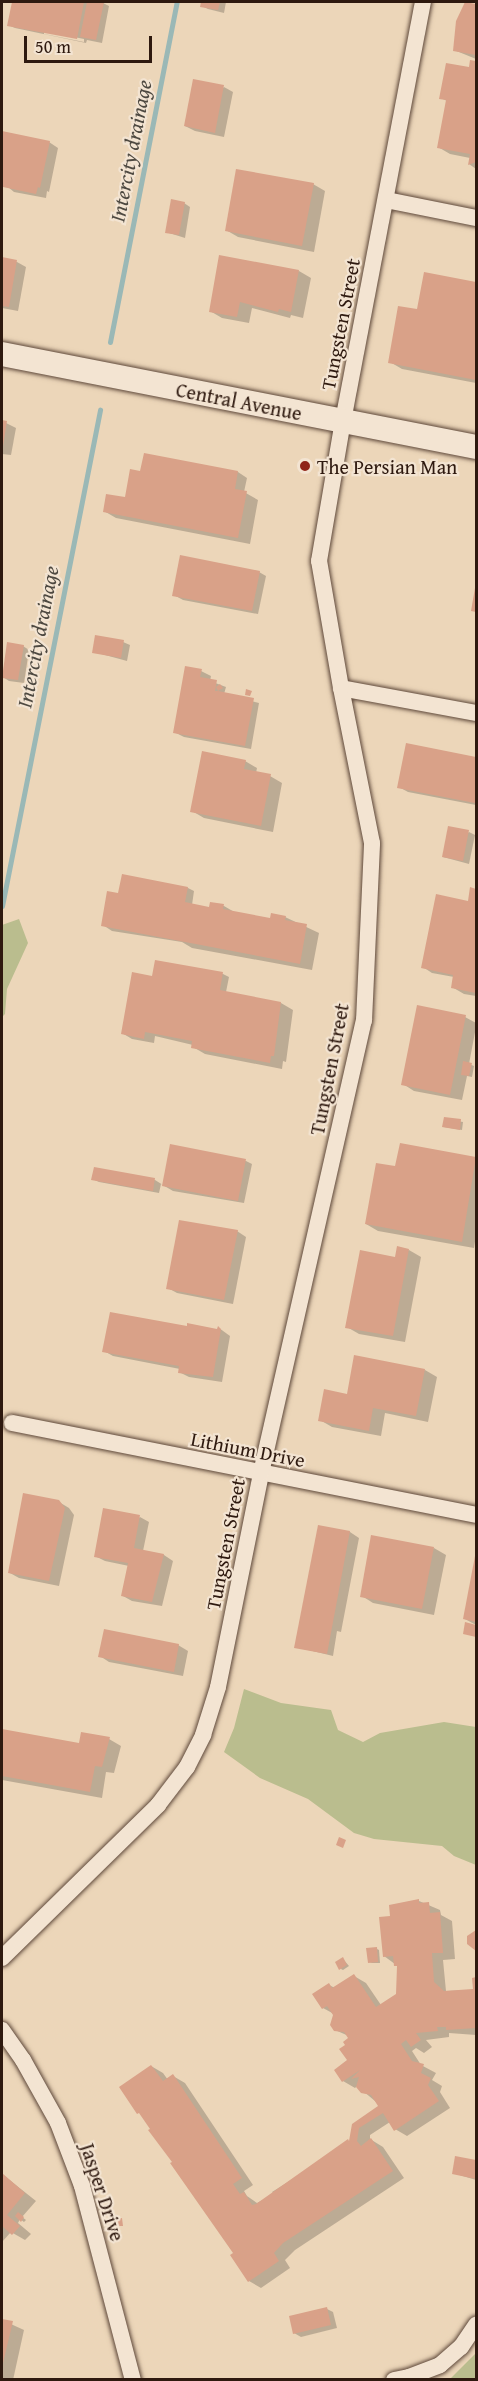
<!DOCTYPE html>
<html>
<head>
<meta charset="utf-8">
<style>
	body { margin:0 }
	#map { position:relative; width:478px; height:2381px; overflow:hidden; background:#ecd6b9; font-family:"Gentium Book Plus",serif }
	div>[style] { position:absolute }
	.green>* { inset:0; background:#babd8e }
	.shadow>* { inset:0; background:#0003 }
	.stream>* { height:5px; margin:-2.5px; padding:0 2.5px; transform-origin:2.5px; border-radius:2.5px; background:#9ab8b6 }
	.building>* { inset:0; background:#d9a188 }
	.roads { filter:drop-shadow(0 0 2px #5e483a) drop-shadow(0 0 2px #5e483a) }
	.minor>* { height:16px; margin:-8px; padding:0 8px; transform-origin:8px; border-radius:8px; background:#f3e4d2 }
	.secondary>* { height:24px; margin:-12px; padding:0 12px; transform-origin:12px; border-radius:12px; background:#f3e4d2 }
	.dots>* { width:16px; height:16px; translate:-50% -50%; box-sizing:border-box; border:3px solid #f3e4d2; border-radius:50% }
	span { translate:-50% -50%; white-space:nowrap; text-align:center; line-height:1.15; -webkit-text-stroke:4.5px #f3e4d2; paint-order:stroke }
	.street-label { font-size:20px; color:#2e190f }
	.poi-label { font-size:20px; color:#2e190f }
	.left { translate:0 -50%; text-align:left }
	.water-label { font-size:21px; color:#4e4941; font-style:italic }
	.frame { position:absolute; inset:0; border:3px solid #2e190f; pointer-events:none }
	.scale { position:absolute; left:24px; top:36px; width:128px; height:27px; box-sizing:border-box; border:3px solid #2e190f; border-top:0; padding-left:8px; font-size:18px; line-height:21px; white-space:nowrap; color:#2e190f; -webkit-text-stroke:4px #f3e4d2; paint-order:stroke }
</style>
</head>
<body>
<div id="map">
	<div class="green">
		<i style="clip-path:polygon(19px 919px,28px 943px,7px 989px,5px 1014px,2px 1017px,2px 925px)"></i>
		<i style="clip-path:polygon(244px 1689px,281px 1703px,331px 1710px,338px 1730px,363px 1742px,380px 1733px,444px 1722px,476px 1727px,476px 1865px,454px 1856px,442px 1846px,374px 1839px,354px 1833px,308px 1799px,260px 1778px,224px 1752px,234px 1728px)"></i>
		<i style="clip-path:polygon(476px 2353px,476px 2379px,450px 2379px)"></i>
	</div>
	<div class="shadow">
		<i style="clip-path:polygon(evenodd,13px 2px,103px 3px,109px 6px,102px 43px,87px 40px,86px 43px,15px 28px,9px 25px,13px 2px,44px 31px,84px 39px,84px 42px,44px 34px,44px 31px)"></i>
		<i style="clip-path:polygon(202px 2px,226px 2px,224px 13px,208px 9px,202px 6px)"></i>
		<i style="clip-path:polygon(465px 3px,476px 5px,476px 59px,454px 50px)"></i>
		<i style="clip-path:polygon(472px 62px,476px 63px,476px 169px,469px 164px,470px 158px,450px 154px,438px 147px,447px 101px,441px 98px,470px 69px)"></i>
		<i style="clip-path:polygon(224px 87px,233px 92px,224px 137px,195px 131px,185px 126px)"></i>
		<i style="clip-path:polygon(2px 133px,49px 142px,58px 148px,49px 192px,47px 191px,46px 198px,14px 192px,2px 182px)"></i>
		<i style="clip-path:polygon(313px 184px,325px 191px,314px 252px,238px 237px,226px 230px)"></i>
		<i style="clip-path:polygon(184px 203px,190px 207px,185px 238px,166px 232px)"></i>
		<i style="clip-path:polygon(2px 259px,17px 262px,26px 267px,18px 311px,2px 308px)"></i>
		<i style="clip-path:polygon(299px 271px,311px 278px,303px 318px,291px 315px,290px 318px,252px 308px,249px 323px,222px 318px,210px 311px)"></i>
		<i style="clip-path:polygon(425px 273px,476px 283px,476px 383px,402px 369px,390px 362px,418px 311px)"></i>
		<i style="clip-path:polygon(2px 421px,16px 428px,11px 455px,2px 454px)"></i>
		<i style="clip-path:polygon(238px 472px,247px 478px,244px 492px,258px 500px,250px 544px,116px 518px,104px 511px,126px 499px,141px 473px)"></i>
		<i style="clip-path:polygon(259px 572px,266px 576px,258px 614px,183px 600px,174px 595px)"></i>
		<i style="clip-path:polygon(123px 642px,130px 645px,127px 661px,94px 652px)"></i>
		<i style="clip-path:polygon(23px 646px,29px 650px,24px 683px,9px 681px,3px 677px)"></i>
		<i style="clip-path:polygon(201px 671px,211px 676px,210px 681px,226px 687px,224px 694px,259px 703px,251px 749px,184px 737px,174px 732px)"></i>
		<i style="clip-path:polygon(407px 745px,476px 759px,476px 805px,408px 792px,399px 787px)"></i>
		<i style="clip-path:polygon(245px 761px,257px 768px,256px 773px,270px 776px,282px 783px,273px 832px,204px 818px,192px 811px)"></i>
		<i style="clip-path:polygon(469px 832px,475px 835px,469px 864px,443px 857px)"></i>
		<i style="clip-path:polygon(188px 888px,194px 891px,192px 905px,210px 908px,211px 903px,224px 906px,236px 913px,272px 919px,285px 917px,319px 933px,312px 970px,192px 948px,182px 942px,112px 931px,103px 925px,120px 894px)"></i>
		<i style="clip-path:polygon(472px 889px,476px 890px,476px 996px,464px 994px,452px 987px,454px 977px,432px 973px,423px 967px,469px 903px)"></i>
		<i style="clip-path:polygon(156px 961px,223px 974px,229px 977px,226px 992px,281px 1003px,293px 1010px,286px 1062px,283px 1061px,282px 1069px,205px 1054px,193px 1047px,193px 1045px,155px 1036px,154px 1043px,132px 1039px,122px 1033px,153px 978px)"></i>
		<i style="clip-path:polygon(465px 1017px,476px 1023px,476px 1027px,469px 1064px,474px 1066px,472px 1077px,467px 1076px,462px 1100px,414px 1091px,403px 1084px)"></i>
		<i style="clip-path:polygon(445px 1119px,463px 1122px,462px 1130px,444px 1127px)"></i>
		<i style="clip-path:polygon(401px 1145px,476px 1159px,476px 1235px,474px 1248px,378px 1231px,366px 1224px,397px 1168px)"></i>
		<i style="clip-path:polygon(171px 1146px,246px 1161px,252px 1164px,244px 1203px,173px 1191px,161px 1184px,159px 1193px,99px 1182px,93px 1179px,155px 1180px,163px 1185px)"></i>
		<i style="clip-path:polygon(237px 1231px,246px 1237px,233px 1304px,177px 1293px,168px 1288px)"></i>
		<i style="clip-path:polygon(409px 1250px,421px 1257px,405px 1342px,359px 1334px,347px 1327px,396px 1258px)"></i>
		<i style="clip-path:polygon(188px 1328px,218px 1331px,219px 1328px,230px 1336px,222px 1382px,189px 1377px,179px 1372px,180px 1369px,113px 1356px,104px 1351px)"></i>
		<i style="clip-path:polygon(425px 1370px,437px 1377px,428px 1422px,385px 1413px,381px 1436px,332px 1427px,320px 1420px,348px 1396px)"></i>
		<i style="clip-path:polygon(59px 1502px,69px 1508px,74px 1515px,59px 1586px,19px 1578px,10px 1573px)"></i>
		<i style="clip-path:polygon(140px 1517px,149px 1522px,143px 1551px,164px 1555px,173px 1561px,162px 1606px,132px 1601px,123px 1596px,129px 1566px,105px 1561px,95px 1556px)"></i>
		<i style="clip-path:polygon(319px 1526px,350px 1532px,359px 1538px,341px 1632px,337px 1631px,333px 1656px,296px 1647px)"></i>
		<i style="clip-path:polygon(434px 1548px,446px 1555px,434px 1615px,373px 1603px,362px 1596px)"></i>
		<i style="clip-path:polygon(476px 1558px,476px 1625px,465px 1619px)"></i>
		<i style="clip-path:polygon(178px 1645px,188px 1651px,183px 1676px,109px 1662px,100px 1656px)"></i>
		<i style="clip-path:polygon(2px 1731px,81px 1745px,109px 1739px,121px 1746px,114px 1773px,106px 1772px,102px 1798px,2px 1780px)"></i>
		<i style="clip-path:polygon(419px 1901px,440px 1910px,441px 1915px,452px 1921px,455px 1959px,443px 1960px,446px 1991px,474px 1990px,474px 1979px,476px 1979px,476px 2035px,449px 2033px,449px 2037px,426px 2040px,432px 2047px,424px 2053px,416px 2048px,412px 2051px,421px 2065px,436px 2073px,432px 2080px,442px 2086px,440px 2092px,450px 2108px,407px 2136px,395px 2129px,390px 2122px,370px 2135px,370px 2139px,383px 2147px,404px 2178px,295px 2250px,285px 2260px,290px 2268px,261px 2288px,249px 2281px,236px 2254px,174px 2162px,151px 2066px,163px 2073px,168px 2080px,173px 2076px,185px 2083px,253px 2185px,244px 2191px,247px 2196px,257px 2203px,274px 2194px,272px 2192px,350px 2143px,354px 2125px,381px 2106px,357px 2086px,355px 2088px,343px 2081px,349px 2061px,351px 2037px,335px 2030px,334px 2014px,323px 2008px,329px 1985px,335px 1988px,354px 1976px,366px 1983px,381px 2005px,397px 1995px,399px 1967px,384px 1956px,392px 1917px)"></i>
		<i style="clip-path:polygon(377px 1949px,379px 1950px,380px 1963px,372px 1963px,369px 1962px)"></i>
		<i style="clip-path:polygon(343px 1959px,349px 1966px,343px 1970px,341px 1969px)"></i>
		<i style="clip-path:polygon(457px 2157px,476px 2162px,476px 2180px,453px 2173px)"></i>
		<i style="clip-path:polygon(2px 2174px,36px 2201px,22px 2217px,26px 2220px,24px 2222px,20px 2219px,18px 2223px,31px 2234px,25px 2240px,11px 2232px,2px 2242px)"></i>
		<i style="clip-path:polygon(327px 2309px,333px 2312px,337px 2328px,301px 2337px,294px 2333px)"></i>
		<i style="clip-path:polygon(2px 2320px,24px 2330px,13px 2380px,2px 2380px)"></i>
	</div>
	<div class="stream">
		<i style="left:110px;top:342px;width:347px;rotate:-78.9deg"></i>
		<i style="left:2px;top:906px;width:506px;rotate:-78.82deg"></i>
	</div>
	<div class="building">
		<i style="clip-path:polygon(12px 2px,84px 2px,77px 39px,7px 26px)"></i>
		<i style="clip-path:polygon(87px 2px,104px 2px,96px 40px,80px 37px)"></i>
		<i style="clip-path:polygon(201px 2px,220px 2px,218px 10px,200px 7px)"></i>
		<i style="clip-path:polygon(465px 2px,476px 4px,476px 55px,453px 51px,456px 21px)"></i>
		<i style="clip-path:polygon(470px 60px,476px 61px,476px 162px,468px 165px,470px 154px,437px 148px,446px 100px,439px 99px,446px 63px,469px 67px)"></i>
		<i style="clip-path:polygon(193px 79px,224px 85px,215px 133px,184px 126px)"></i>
		<i style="clip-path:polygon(2px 131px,50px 141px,40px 188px,38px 187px,36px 194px,3px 187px)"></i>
		<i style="clip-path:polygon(236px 169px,314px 183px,302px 246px,225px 231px)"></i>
		<i style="clip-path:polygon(171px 199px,185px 202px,179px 235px,165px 233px)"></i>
		<i style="clip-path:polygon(219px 255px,299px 270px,291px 312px,279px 309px,278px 312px,240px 302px,237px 317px,209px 312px)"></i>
		<i style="clip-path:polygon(2px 257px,17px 260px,9px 307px,2px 306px)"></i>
		<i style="clip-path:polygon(424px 272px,476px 282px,476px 380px,388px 363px,398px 306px,417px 309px)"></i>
		<i style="clip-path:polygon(2px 420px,7px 421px,3px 446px,2px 446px)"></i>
		<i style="clip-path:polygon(144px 453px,238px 471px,235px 489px,247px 491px,238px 538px,103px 512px,106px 494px,125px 497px,130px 469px,140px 471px)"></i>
		<i style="clip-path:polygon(180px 555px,260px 571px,252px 611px,172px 596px)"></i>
		<i style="clip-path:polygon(475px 588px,476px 588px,476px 612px,471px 611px)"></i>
		<i style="clip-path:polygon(95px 635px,124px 640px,121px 658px,92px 653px)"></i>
		<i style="clip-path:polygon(7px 642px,24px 645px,18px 680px,2px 678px)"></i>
		<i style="clip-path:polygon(185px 666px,202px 669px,200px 677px,217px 680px,215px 691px,218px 691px,216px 687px,220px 684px,223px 688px,218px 691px,254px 698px,245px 746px,173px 733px)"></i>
		<i style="clip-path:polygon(246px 689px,252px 691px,250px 696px,245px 695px)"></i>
		<i style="clip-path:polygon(406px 743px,476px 757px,475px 803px,397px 788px)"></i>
		<i style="clip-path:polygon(202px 751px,246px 760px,244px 769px,271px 774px,261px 826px,190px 812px)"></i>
		<i style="clip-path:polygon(448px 826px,469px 830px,463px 861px,442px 857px)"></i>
		<i style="clip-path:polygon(122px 874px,188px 887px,185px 902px,209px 907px,210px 902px,224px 904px,223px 909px,270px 918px,271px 913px,286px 916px,285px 920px,307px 924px,300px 964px,101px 926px,107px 891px,118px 893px)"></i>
		<i style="clip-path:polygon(470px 887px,476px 889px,476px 993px,451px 988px,453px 975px,421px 968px,436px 894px,468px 901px)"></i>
		<i style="clip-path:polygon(155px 960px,223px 972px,220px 990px,281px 1002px,274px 1056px,271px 1056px,270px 1063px,191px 1048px,192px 1041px,145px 1032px,144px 1039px,121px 1034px,132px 972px,152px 976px)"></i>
		<i style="clip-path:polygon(417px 1005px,466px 1015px,450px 1095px,401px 1085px)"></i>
		<i style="clip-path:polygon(463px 1061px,472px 1063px,469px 1076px,461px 1075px)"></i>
		<i style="clip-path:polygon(444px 1117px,461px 1119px,460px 1130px,442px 1127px)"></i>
		<i style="clip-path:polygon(400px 1143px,476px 1157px,462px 1242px,365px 1224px,376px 1163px,395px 1166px)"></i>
		<i style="clip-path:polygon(170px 1144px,246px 1159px,238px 1201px,162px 1186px)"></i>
		<i style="clip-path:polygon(94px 1167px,155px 1178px,153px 1191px,91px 1180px)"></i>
		<i style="clip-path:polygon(179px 1220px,238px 1230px,224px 1300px,166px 1289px)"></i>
		<i style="clip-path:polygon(397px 1246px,409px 1249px,393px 1336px,345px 1328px,360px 1250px,395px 1257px)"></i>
		<i style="clip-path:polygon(110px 1312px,187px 1326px,187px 1323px,217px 1329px,218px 1326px,221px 1329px,213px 1377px,178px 1373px,179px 1366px,102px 1352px)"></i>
		<i style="clip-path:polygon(354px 1355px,425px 1369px,416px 1416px,373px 1408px,369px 1431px,318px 1421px,324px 1389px,347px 1394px)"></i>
		<i style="clip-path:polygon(23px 1493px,59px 1500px,65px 1508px,49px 1581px,8px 1573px)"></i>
		<i style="clip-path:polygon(103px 1508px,140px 1515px,134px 1548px,164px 1554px,152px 1602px,121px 1596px,128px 1563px,94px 1557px)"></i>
		<i style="clip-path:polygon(318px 1525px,350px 1531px,327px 1654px,294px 1648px)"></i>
		<i style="clip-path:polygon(371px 1535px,434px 1547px,422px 1609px,360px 1597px)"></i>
		<i style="clip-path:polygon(475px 1556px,476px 1556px,476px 1622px,463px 1619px)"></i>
		<i style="clip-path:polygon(465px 1622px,476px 1625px,476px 1637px,463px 1634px)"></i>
		<i style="clip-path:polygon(104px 1629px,179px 1644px,174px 1672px,98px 1657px)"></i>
		<i style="clip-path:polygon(2px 1729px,79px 1743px,81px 1732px,110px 1737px,102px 1767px,95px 1766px,90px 1792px,2px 1776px)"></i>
		<i style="clip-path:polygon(339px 1837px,346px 1840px,343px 1848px,336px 1845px)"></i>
		<i style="clip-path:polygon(419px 1899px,419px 1903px,429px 1902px,430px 1913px,440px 1912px,443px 1953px,432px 1953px,434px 1982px,444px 1991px,473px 1989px,472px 1978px,476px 1977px,476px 2028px,446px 2030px,446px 2027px,437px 2027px,438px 2031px,416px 2033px,421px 2040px,411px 2047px,406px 2040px,401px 2044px,412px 2061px,424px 2064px,421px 2073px,431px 2078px,428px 2085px,439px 2101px,394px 2131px,383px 2113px,359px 2128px,357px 2141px,361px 2146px,371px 2138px,393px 2171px,283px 2243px,274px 2253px,279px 2261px,248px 2282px,230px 2255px,233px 2253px,170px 2163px,172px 2162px,148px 2130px,150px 2129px,139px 2113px,137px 2114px,119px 2087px,151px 2065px,163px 2081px,173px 2074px,242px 2178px,233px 2184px,240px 2194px,244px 2192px,252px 2205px,256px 2204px,348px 2139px,349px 2141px,352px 2124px,378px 2106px,371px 2095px,361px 2093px,356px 2087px,359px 2077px,351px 2079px,360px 2070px,342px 2082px,334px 2070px,347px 2060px,339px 2049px,345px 2045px,343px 2042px,348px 2038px,344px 2032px,334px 2031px,330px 2025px,333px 2015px,327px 2006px,322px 2009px,312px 1994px,329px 1983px,332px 1988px,354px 1974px,376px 2007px,396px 1994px,397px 1966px,394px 1966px,393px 1956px,383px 1957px,379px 1917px,390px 1916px,389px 1905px)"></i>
		<i style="clip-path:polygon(476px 1930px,476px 1951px,467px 1944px,467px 1936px)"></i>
		<i style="clip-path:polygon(377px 1947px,378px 1962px,368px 1963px,366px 1948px)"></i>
		<i style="clip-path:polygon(343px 1957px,347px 1965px,339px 1970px,335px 1962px)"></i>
		<i style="clip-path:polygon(455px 2156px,476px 2160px,476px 2179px,452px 2174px)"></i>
		<i style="clip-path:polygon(2px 2173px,25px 2193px,7px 2215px,20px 2226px,12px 2235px,2px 2226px)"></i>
		<i style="clip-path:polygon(18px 2212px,24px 2217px,21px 2222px,15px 2216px)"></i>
		<i style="clip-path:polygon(122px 2218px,123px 2226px,119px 2226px,117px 2219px)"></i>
		<i style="clip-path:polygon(327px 2307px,331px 2325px,293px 2334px,289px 2316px)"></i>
		<i style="clip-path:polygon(2px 2319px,13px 2321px,2px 2367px)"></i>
	</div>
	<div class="roads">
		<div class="minor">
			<i style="left:386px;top:200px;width:92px;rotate:11.3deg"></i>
			<i style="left:341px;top:688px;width:137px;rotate:10.5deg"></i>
			<i style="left:12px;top:1423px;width:473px;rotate:11.2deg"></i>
			<i style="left:2px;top:1958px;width:219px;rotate:-44.4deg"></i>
			<i style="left:158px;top:1805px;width:48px;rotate:-52.7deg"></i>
			<i style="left:187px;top:1767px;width:36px;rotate:-63deg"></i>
			<i style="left:203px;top:1735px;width:50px;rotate:-72.6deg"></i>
			<i style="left:218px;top:1687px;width:218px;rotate:-78.6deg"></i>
			<i style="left:261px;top:1473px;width:464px;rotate:-77.2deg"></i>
			<i style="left:364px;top:1021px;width:178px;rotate:-87.4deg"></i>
			<i style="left:372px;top:843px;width:158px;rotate:-101.3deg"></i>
			<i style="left:341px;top:688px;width:129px;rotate:-99.8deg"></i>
			<i style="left:319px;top:561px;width:142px;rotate:-80.3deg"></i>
			<i style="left:343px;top:421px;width:427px;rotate:-79.2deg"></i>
			<i style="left:2px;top:2030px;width:37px;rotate:55deg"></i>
			<i style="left:23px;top:2060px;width:72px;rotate:60.9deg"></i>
			<i style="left:58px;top:2123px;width:67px;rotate:69.1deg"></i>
			<i style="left:82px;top:2186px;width:201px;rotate:75.3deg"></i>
			<i style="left:394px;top:2380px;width:15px;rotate:-11deg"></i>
			<i style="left:409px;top:2377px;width:33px;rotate:-21deg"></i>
			<i style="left:440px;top:2365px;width:28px;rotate:-41deg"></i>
			<i style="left:461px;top:2347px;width:27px;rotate:-56deg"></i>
		</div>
		<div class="secondary">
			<i style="left:2px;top:354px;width:483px;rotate:11.1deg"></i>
		</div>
	</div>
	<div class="dots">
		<i style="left:305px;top:466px;background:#8f2418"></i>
	</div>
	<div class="street-label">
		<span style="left:340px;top:324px;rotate:-79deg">Tungsten Street</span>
		<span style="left:239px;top:401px;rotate:11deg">Central Avenue</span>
		<span style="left:329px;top:1069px;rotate:-79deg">Tungsten Street</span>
		<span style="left:248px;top:1449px;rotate:11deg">Lithium Drive</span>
		<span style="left:225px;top:1544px;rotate:-79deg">Tungsten Street</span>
		<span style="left:103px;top:2192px;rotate:72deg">Jasper Drive</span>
	</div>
	<div class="poi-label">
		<span class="left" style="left:317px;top:466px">The Persian Man</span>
	</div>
	<div class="water-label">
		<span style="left:131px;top:151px;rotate:-79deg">Intercity drainage</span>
		<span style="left:38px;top:637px;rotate:-79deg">Intercity drainage</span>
	</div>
	<div class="frame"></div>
	<div class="scale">50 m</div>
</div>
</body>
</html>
